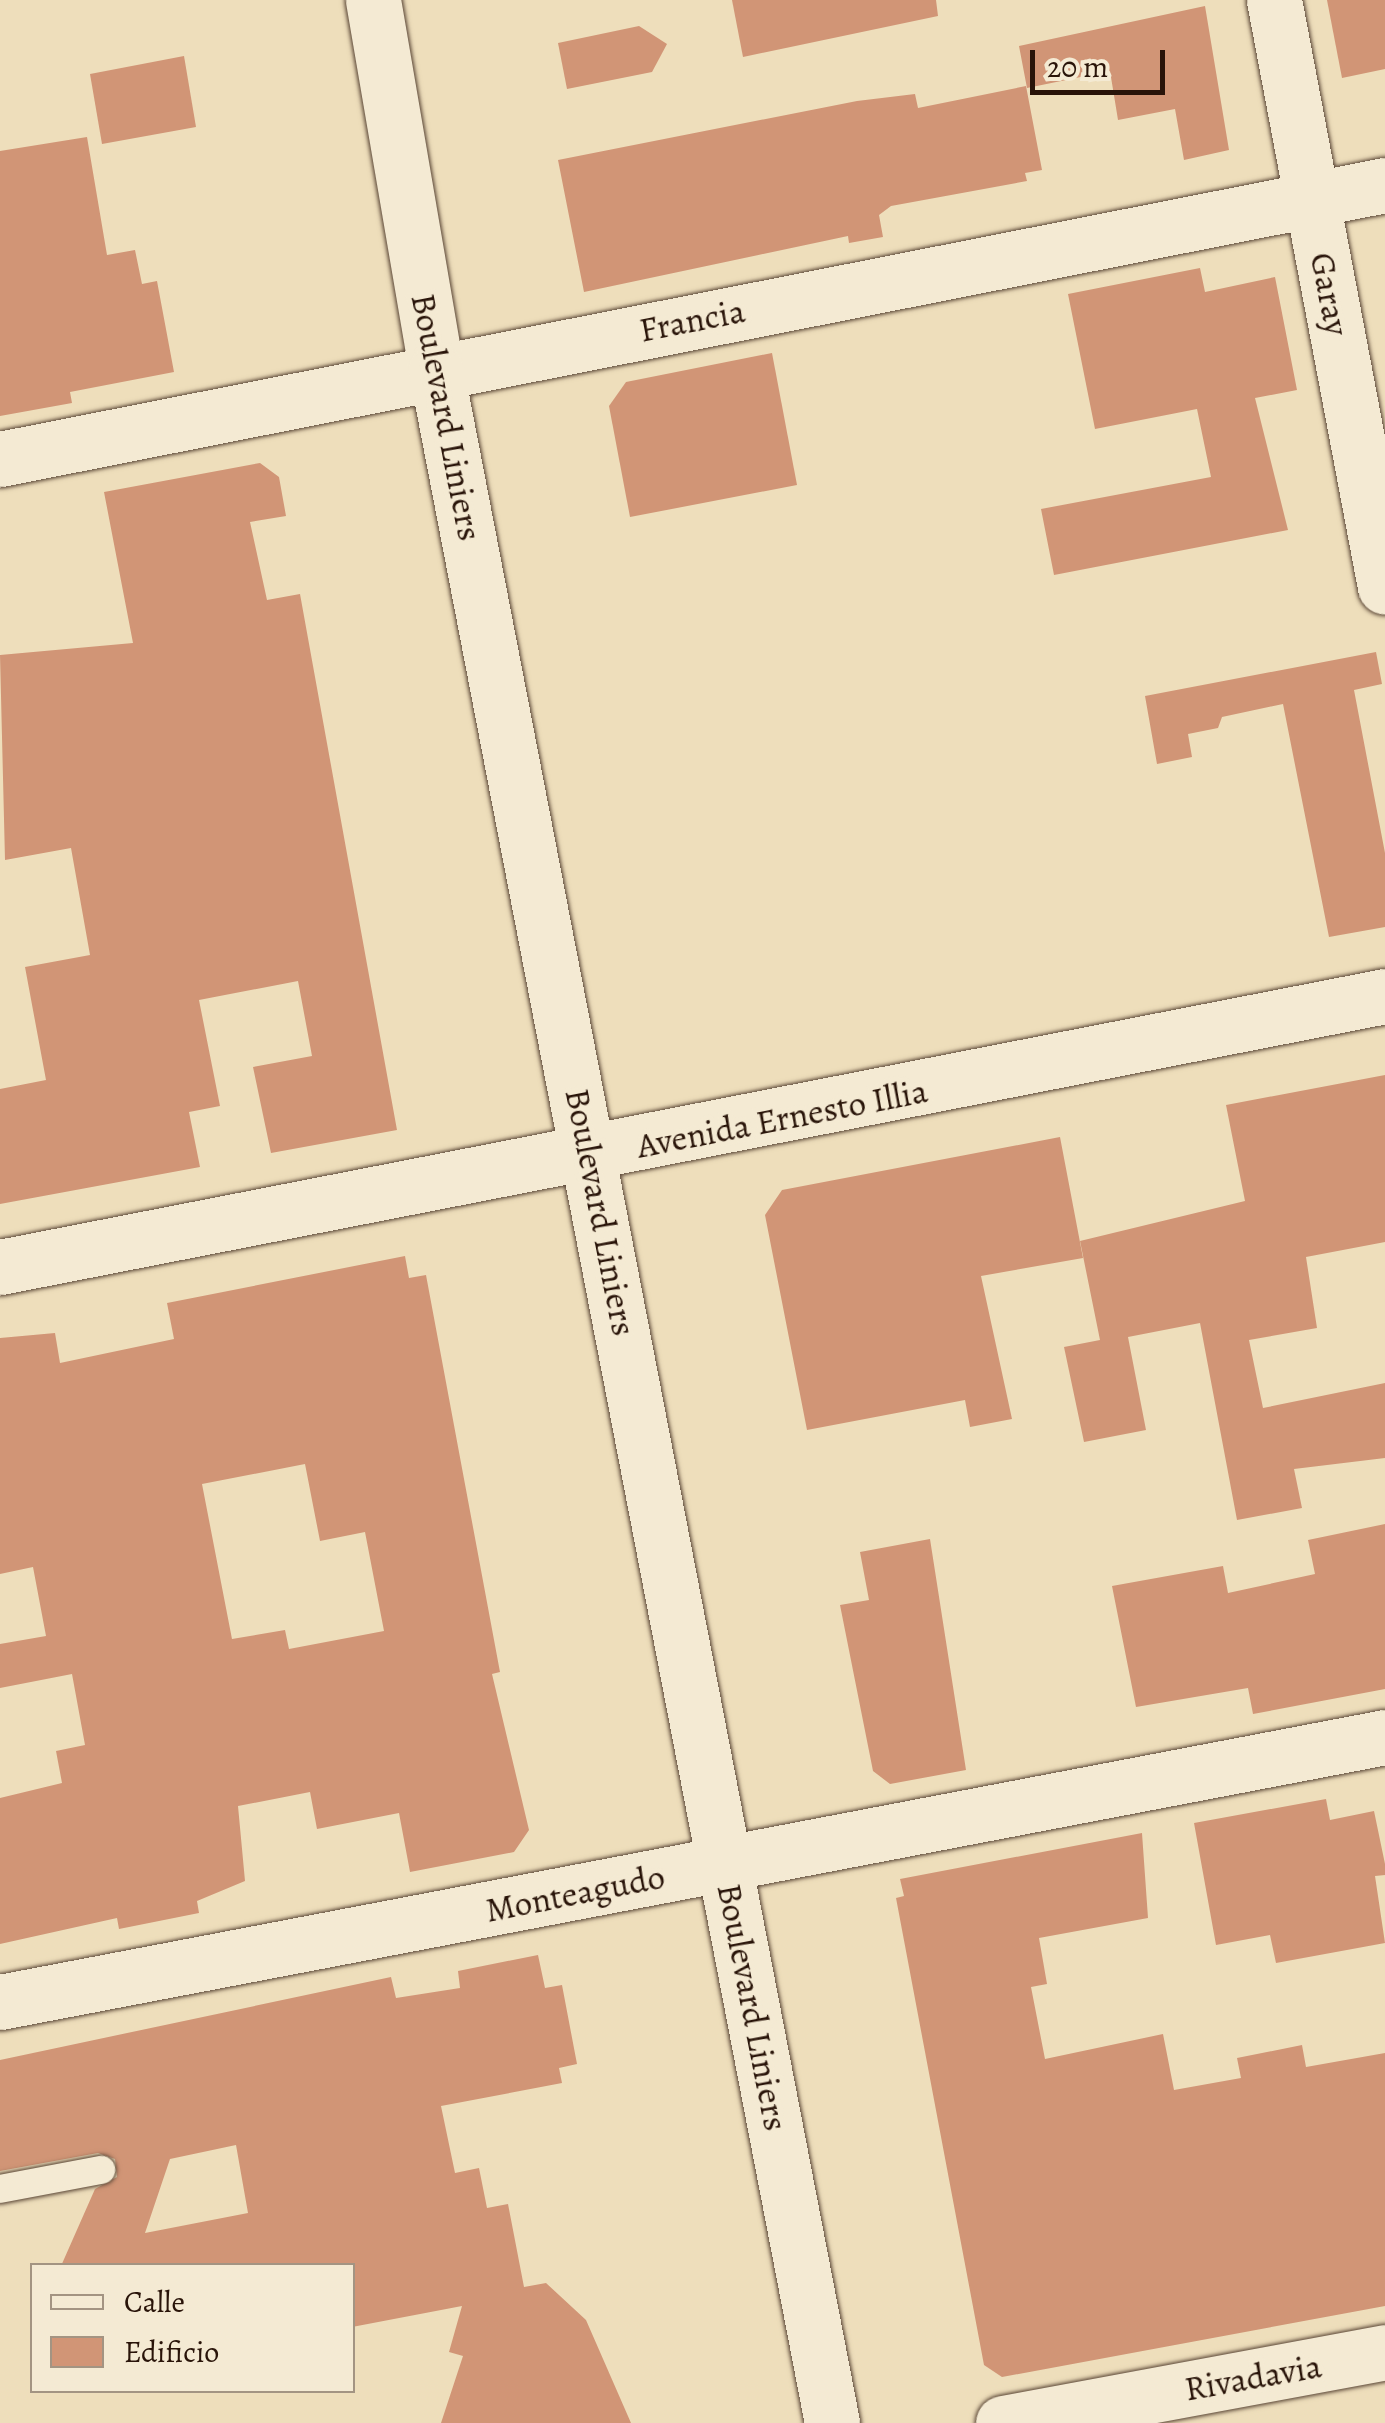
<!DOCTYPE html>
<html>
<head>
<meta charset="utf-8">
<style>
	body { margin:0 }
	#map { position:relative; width:1385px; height:2423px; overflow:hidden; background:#eedebb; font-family:Alegreya,serif }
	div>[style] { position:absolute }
	.building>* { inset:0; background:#d19576 }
	.roads { filter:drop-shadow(0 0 2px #5a4636) drop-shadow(0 0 2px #5a4636) }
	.lane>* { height:28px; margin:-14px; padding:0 14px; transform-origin:14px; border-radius:14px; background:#f4ead3 }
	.street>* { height:55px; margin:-27.5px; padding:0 27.5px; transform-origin:27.5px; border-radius:27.5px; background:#f4ead3 }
	.secondary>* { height:55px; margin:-27.5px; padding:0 27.5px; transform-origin:27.5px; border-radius:27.5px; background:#f4ead3 }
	span { translate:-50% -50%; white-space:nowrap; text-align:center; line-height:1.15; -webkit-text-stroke:10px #f4ead3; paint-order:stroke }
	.street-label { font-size:35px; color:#291409 }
	.legend { position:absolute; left:30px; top:2263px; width:325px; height:130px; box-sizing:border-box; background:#f4ead3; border:2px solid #a39482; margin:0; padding:12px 18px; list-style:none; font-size:30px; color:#291409 }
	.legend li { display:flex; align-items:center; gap:20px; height:50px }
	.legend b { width:50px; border:2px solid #a39482 }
	.scale { position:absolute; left:1030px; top:50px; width:135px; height:45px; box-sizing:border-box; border:5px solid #291409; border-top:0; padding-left:12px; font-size:30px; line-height:35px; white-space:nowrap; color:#291409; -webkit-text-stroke:8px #f4ead3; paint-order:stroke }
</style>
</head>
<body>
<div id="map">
	<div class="building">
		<i style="clip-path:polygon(732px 0,936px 0,938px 16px,743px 57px)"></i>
		<i style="clip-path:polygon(1327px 0,1385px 0,1385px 69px,1342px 78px)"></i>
		<i style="clip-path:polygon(1205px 6px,1229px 150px,1184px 160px,1175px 109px,1118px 120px,1110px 71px,1027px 88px,1019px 46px)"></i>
		<i style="clip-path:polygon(639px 26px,667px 44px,652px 72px,567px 89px,558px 43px)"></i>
		<i style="clip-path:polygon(184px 56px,196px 127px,102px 144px,90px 74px)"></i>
		<i style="clip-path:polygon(1026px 86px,1042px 170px,1025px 173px,1027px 181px,891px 206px,879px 215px,883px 237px,849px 243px,848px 236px,584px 292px,558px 160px,857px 101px,915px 94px,918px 108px)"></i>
		<i style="clip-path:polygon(87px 137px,107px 255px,135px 250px,142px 284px,157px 281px,174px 372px,70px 392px,72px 403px,0 416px,0 151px)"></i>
		<i style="clip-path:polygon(1200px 268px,1205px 292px,1275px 277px,1297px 390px,1255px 398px,1288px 530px,1054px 575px,1041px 509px,1211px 477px,1197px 409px,1095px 429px,1068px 294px)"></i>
		<i style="clip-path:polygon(772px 353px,797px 485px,630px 517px,609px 406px,626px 382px)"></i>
		<i style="clip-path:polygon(260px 463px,279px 477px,286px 516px,250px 522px,267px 600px,300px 594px,397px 1130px,271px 1153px,253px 1067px,312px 1056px,298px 981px,199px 1000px,220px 1106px,189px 1112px,200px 1167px,0 1204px,0 1089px,46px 1080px,25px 967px,90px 955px,71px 848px,5px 860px,0 655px,133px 643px,104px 492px)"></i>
		<i style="clip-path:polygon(1376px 652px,1382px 684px,1354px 690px,1385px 853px,1385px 927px,1329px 937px,1283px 704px,1222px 717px,1218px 728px,1188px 734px,1192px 757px,1157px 764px,1145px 696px)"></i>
		<i style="clip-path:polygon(1385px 1075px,1385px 1242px,1306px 1257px,1317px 1328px,1249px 1340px,1263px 1408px,1385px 1383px,1385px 1458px,1294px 1469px,1302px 1508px,1237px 1520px,1200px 1323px,1128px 1337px,1146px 1430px,1084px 1442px,1064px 1347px,1100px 1340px,1080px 1241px,1245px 1201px,1226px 1105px)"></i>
		<i style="clip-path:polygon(1060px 1137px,1083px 1258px,981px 1276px,1012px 1419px,970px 1427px,965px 1400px,807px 1430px,765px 1215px,782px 1190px)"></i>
		<i style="clip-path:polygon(evenodd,405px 1256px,409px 1278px,426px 1275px,500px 1672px,492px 1674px,529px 1830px,514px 1852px,410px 1872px,399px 1813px,317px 1829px,310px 1792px,238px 1806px,245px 1881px,197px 1901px,199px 1913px,119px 1929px,117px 1918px,0 1944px,0 1798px,62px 1783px,56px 1751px,85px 1745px,72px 1674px,0 1688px,0 1644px,46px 1636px,33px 1567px,0 1574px,0 1338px,55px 1333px,60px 1363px,174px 1339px,167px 1303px,405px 1256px,305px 1464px,320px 1541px,365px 1532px,384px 1631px,289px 1649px,285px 1630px,232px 1639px,202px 1484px,305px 1464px)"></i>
		<i style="clip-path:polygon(1385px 1524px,1385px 1689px,1253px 1714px,1248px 1688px,1136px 1707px,1112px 1586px,1223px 1566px,1228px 1593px,1315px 1574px,1308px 1540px)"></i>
		<i style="clip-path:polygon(930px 1539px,966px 1770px,890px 1784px,873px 1771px,840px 1605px,869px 1600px,860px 1552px)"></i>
		<i style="clip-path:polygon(1326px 1799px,1330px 1820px,1374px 1811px,1385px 1864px,1385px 1875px,1375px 1876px,1385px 1943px,1276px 1963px,1270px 1935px,1216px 1945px,1194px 1823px)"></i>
		<i style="clip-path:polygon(1142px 1833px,1148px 1918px,1039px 1938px,1047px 1984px,1031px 1987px,1045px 2059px,1163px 2034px,1174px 2090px,1241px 2078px,1237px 2058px,1302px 2045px,1306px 2067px,1385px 2053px,1385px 2306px,1002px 2377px,984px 2365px,896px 1898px,904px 1896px,900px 1879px)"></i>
		<i style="clip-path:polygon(evenodd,538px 1955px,545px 1988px,562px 1985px,577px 2064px,559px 2068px,562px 2083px,441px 2106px,455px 2173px,479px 2168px,487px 2208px,508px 2204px,524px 2287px,546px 2283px,586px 2320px,631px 2423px,441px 2423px,463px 2356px,449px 2352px,462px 2306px,352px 2327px,352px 2266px,61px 2266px,95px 2189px,117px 2177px,115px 2159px,98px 2153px,0 2171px,0 2060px,391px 1977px,396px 1998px,460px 1988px,458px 1971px,538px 1955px,236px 2145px,248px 2213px,145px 2233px,170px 2159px,236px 2145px)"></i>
	</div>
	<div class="roads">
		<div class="lane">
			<i style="left:0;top:2189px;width:103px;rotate:-10.7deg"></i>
		</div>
		<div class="street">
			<i style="left:1274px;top:0;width:597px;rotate:79.29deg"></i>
			<i style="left:0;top:459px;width:1412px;rotate:-11.19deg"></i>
			<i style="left:0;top:2002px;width:1410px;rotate:-10.83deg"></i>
			<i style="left:1003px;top:2423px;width:389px;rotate:-10.5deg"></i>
		</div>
		<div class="secondary">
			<i style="left:373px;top:0;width:375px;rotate:80.3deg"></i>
			<i style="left:436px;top:370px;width:2091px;rotate:79.08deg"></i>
			<i style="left:0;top:1267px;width:1411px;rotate:-11.07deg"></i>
		</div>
	</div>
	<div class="street-label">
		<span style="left:1330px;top:294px;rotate:79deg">Garay</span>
		<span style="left:692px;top:320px;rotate:-11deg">Francia</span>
		<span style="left:447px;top:417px;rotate:79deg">Boulevard Liniers</span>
		<span style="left:782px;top:1118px;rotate:-11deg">Avenida Ernesto Illia</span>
		<span style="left:601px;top:1212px;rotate:79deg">Boulevard Liniers</span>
		<span style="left:575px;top:1893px;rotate:-11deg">Monteagudo</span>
		<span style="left:753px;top:2007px;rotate:79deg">Boulevard Liniers</span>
		<span style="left:1253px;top:2377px;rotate:-10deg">Rivadavia</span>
	</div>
	<ul class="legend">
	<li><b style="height:12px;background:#f4ead3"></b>Calle</li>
	<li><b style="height:28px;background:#d19576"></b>Edificio</li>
	</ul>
	<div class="scale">20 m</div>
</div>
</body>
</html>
